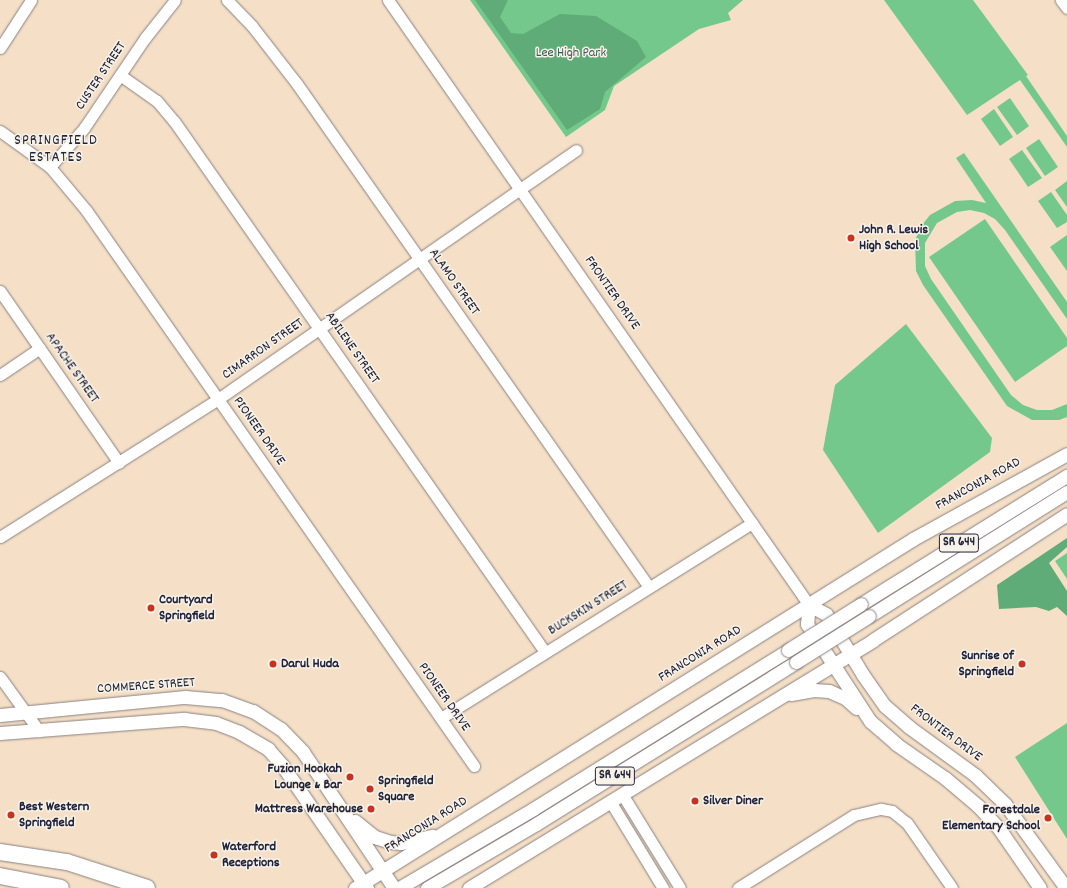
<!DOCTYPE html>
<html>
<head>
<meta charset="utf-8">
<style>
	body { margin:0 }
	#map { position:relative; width:1067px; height:888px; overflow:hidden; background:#f5e0c7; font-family:Dekko,sans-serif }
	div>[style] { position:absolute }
	.green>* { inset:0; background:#74c88c }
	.forest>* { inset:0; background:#5fac78 }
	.roads { filter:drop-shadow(0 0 1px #8c8181) drop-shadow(0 0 1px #8c8181) }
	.minor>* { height:11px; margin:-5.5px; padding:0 5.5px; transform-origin:5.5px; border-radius:5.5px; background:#fff }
	.major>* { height:13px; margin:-6.5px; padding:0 6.5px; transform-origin:6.5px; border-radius:6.5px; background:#fff }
	.highway>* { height:16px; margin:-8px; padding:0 8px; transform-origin:8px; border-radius:8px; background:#fff }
	.bridges { filter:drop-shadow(0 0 1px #8c8181) drop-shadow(0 0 1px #8c8181) }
	.major-bridge>* { height:13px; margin:-6.5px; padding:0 6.5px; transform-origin:6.5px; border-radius:6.5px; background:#fff }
	.dots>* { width:11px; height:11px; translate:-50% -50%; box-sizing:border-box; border:2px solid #f7f3e8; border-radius:50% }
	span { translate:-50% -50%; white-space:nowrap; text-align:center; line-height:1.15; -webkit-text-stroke:3px #f7f3e8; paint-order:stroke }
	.shield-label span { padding:1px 3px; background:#f7f3e8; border:1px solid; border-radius:3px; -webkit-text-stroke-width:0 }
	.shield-label { font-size:13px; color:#22223b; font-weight:700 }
	.park-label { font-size:14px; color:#3f5c57 }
	.street-label { font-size:14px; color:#22223b }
	.poi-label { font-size:14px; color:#22223b; font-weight:700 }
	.left { translate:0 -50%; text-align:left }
	.right { translate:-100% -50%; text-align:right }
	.neighbourhood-label { font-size:15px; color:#22223b; letter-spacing:1px }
</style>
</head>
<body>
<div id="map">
	<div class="green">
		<i style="clip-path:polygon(470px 0,743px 0,728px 13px,731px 20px,699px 29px,614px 86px,605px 110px,566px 137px)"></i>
		<i style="clip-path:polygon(884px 0,973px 0,1028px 75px,1026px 76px,1067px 136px,1067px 147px,1020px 80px,967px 115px)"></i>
		<i style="clip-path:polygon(1010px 98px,1029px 126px,1017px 135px,997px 107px)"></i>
		<i style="clip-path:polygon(994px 109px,1013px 137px,1000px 146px,981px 119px)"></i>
		<i style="clip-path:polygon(1039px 139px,1058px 167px,1045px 176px,1026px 148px)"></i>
		<i style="clip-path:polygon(1022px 150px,1042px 178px,1028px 187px,1009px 159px)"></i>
		<i style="clip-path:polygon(964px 153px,1067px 302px,1067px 319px,1005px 230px,995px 219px,984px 213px,970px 210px,957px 212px,937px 223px,925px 243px,925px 266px,931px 279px,1011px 395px,1023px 405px,1037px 410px,1052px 410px,1067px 404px,1067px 417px,1059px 420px,1032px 420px,1007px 406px,923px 285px,916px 271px,915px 240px,922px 225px,930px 215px,955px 201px,972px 200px,986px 203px,956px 158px)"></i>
		<i style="clip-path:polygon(1067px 181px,1067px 207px,1055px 190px)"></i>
		<i style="clip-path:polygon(1051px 192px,1067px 215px,1067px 222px,1057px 228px,1038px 201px)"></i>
		<i style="clip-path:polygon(985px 219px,1067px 338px,1067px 346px,1015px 382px,929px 257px)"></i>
		<i style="clip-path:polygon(1067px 235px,1067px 271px,1050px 247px)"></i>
		<i style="clip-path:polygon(906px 324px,992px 438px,990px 452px,878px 533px,823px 450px,835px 385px)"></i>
		<i style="clip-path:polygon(1067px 553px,1067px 579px,1055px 561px)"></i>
		<i style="clip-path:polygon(1067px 723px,1067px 839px,1015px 757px)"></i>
	</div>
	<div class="forest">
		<i style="clip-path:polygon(475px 0,508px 0,500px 17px,511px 33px,523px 34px,560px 14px,596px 16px,637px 41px,646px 57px,605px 92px,600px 109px,567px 130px)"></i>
		<i style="clip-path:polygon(1067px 538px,1067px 547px,1049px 563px,1067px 591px,1067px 616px,1057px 607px,1049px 611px,1036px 607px,999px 609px,997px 585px)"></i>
	</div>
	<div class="roads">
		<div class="minor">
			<i style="left:227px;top:0;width:36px;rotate:46deg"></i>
			<i style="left:252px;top:26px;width:73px;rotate:52.2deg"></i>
			<i style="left:297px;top:84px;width:614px;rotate:55.02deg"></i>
			<i style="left:388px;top:0;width:737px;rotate:55.17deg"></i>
			<i style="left:1061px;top:0;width:10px;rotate:53deg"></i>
			<i style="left:0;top:48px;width:57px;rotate:-57.1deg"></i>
			<i style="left:120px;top:75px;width:45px;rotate:35.1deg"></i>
			<i style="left:157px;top:101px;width:26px;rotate:50deg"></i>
			<i style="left:174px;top:121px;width:648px;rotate:55.06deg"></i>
			<i style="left:0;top:131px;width:62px;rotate:35.8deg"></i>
			<i style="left:50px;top:167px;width:56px;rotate:50.1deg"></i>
			<i style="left:86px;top:210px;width:678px;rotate:55.09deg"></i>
			<i style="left:50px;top:167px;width:52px;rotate:-48.9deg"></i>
			<i style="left:84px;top:128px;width:109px;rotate:-55.9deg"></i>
			<i style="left:145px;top:38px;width:48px;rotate:-51.7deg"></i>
			<i style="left:0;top:291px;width:209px;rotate:55.3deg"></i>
			<i style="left:0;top:375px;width:48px;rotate:-34deg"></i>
			<i style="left:0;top:537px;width:258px;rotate:-32.3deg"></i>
			<i style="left:218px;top:399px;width:436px;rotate:-34.8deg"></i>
			<i style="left:0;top:677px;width:67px;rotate:54.2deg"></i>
			<i style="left:441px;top:718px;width:367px;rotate:-32.1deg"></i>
			<i style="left:622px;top:794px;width:110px;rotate:58.3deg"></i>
			<i style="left:610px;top:801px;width:102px;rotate:58.7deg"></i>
			<i style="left:738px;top:888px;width:137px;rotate:-32.2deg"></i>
			<i style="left:854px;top:815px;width:28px;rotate:-13deg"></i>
			<i style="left:881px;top:809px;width:11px;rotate:10deg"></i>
			<i style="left:892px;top:811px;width:19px;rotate:39deg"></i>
			<i style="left:907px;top:823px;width:79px;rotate:55.3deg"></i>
		</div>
		<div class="major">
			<i style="left:861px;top:604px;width:243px;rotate:-31.9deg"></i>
			<i style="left:809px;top:605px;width:19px;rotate:28deg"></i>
			<i style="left:826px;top:614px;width:71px;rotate:58.8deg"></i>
			<i style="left:863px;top:675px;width:38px;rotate:55deg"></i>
			<i style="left:885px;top:706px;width:32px;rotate:41deg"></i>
			<i style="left:909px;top:727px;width:82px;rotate:36deg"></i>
			<i style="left:975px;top:775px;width:42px;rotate:44deg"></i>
			<i style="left:1005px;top:804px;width:104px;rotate:54deg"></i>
			<i style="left:809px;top:605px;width:19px;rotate:96deg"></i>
			<i style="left:807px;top:624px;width:116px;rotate:57deg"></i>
			<i style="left:870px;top:721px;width:35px;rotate:41deg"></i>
			<i style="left:896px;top:744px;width:60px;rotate:34.8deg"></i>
			<i style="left:945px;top:778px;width:43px;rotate:40.3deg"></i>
			<i style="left:978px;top:806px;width:33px;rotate:47deg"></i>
			<i style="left:1000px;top:830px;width:70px;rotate:55.4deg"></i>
			<i style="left:869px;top:616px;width:234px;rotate:-32.1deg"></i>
			<i style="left:791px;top:694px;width:23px;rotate:-10deg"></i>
			<i style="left:814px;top:690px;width:15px;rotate:4deg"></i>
			<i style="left:829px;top:691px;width:17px;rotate:24deg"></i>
			<i style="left:845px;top:698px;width:15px;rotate:42deg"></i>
			<i style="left:0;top:715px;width:186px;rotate:-5.6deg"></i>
			<i style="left:185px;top:697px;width:37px;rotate:5deg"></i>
			<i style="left:222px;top:700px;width:33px;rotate:20deg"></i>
			<i style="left:253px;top:711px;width:33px;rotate:33deg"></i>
			<i style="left:281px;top:729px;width:32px;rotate:46deg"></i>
			<i style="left:303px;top:752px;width:164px;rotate:56.2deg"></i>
			<i style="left:0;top:733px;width:185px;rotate:-4.4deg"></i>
			<i style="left:184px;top:719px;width:32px;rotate:7deg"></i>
			<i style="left:216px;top:723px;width:25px;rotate:21deg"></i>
			<i style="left:239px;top:732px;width:34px;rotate:30deg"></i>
			<i style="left:268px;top:749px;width:21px;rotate:49deg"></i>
			<i style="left:282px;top:765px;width:150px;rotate:55.4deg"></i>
			<i style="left:355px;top:821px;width:26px;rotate:39deg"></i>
			<i style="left:375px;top:837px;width:16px;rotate:18deg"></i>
			<i style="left:390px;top:842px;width:11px;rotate:5deg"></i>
			<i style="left:401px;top:843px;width:32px;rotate:-13deg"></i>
			<i style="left:355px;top:888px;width:658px;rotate:-32.02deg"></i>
			<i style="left:913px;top:539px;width:176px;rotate:-28.9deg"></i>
			<i style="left:399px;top:888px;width:156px;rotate:-30.5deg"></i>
			<i style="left:533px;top:809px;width:301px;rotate:-31.9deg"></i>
			<i style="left:427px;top:888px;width:126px;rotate:-30.4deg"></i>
			<i style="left:536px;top:824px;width:306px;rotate:-31.9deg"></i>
			<i style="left:469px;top:888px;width:474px;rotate:-31.5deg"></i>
			<i style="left:873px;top:640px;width:231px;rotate:-33deg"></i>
		</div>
		<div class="highway">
			<i style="left:0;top:852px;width:68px;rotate:8.5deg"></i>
			<i style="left:67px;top:862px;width:84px;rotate:18deg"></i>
			<i style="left:0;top:876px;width:62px;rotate:11.1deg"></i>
		</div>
	</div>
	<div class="bridges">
		<div class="major-bridge">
			<i style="left:788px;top:650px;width:86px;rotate:-32.2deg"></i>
			<i style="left:796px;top:662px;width:86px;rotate:-32.2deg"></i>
		</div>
	</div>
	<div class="dots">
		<i style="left:851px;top:238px;background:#c8321e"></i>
		<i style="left:151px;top:608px;background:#c8321e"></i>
		<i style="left:273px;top:664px;background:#c8321e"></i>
		<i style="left:1022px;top:664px;background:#c8321e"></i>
		<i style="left:350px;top:777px;background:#c8321e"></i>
		<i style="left:370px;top:789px;background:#c8321e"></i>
		<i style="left:695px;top:801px;background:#c8321e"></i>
		<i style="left:371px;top:809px;background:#c8321e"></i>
		<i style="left:11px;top:815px;background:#c8321e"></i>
		<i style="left:1048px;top:818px;background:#c8321e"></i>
		<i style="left:214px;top:855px;background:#c8321e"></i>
	</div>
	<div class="shield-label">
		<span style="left:959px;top:543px">SR 644</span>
		<span style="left:615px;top:776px">SR 644</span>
	</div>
	<div class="park-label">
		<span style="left:571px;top:53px">Lee High Park</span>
	</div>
	<div class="street-label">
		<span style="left:101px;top:76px;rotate:-56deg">CUSTER STREET</span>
		<span style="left:454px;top:282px;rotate:55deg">ALAMO STREET</span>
		<span style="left:612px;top:293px;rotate:55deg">FRONTIER DRIVE</span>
		<span style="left:352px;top:348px;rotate:55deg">ABILENE STREET</span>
		<span style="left:263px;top:349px;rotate:-35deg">CIMARRON STREET</span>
		<span style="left:72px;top:368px;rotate:55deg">APACHE STREET</span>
		<span style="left:259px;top:431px;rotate:55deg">PIONEER DRIVE</span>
		<span style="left:978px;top:484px;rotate:-29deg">FRANCONIA ROAD</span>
		<span style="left:588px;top:608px;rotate:-32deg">BUCKSKIN STREET</span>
		<span style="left:700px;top:654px;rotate:-32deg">FRANCONIA ROAD</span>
		<span style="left:146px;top:686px;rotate:-4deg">COMMERCE STREET</span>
		<span style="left:444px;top:697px;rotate:55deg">PIONEER DRIVE</span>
		<span style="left:946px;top:733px;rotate:37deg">FRONTIER DRIVE</span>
		<span style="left:426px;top:825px;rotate:-32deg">FRANCONIA ROAD</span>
	</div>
	<div class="poi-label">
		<span class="left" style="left:859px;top:238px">John R. Lewis<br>High School</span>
		<span class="left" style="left:159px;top:608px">Courtyard<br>Springfield</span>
		<span class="right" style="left:1014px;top:664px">Sunrise of<br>Springfield</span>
		<span class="left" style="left:281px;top:664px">Darul Huda</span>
		<span class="right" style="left:342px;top:777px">Fuzion Hookah<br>Lounge &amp; Bar</span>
		<span class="left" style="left:378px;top:789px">Springfield<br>Square</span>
		<span class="left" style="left:703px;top:801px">Silver Diner</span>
		<span class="left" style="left:19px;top:815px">Best Western<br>Springfield</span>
		<span class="right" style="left:363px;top:809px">Mattress Warehouse</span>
		<span class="right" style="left:1040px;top:818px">Forestdale<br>Elementary School</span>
		<span class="left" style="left:222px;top:855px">Waterford<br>Receptions</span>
	</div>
	<div class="neighbourhood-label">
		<span style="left:56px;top:150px">SPRINGFIELD<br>ESTATES</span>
	</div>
</div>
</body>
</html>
